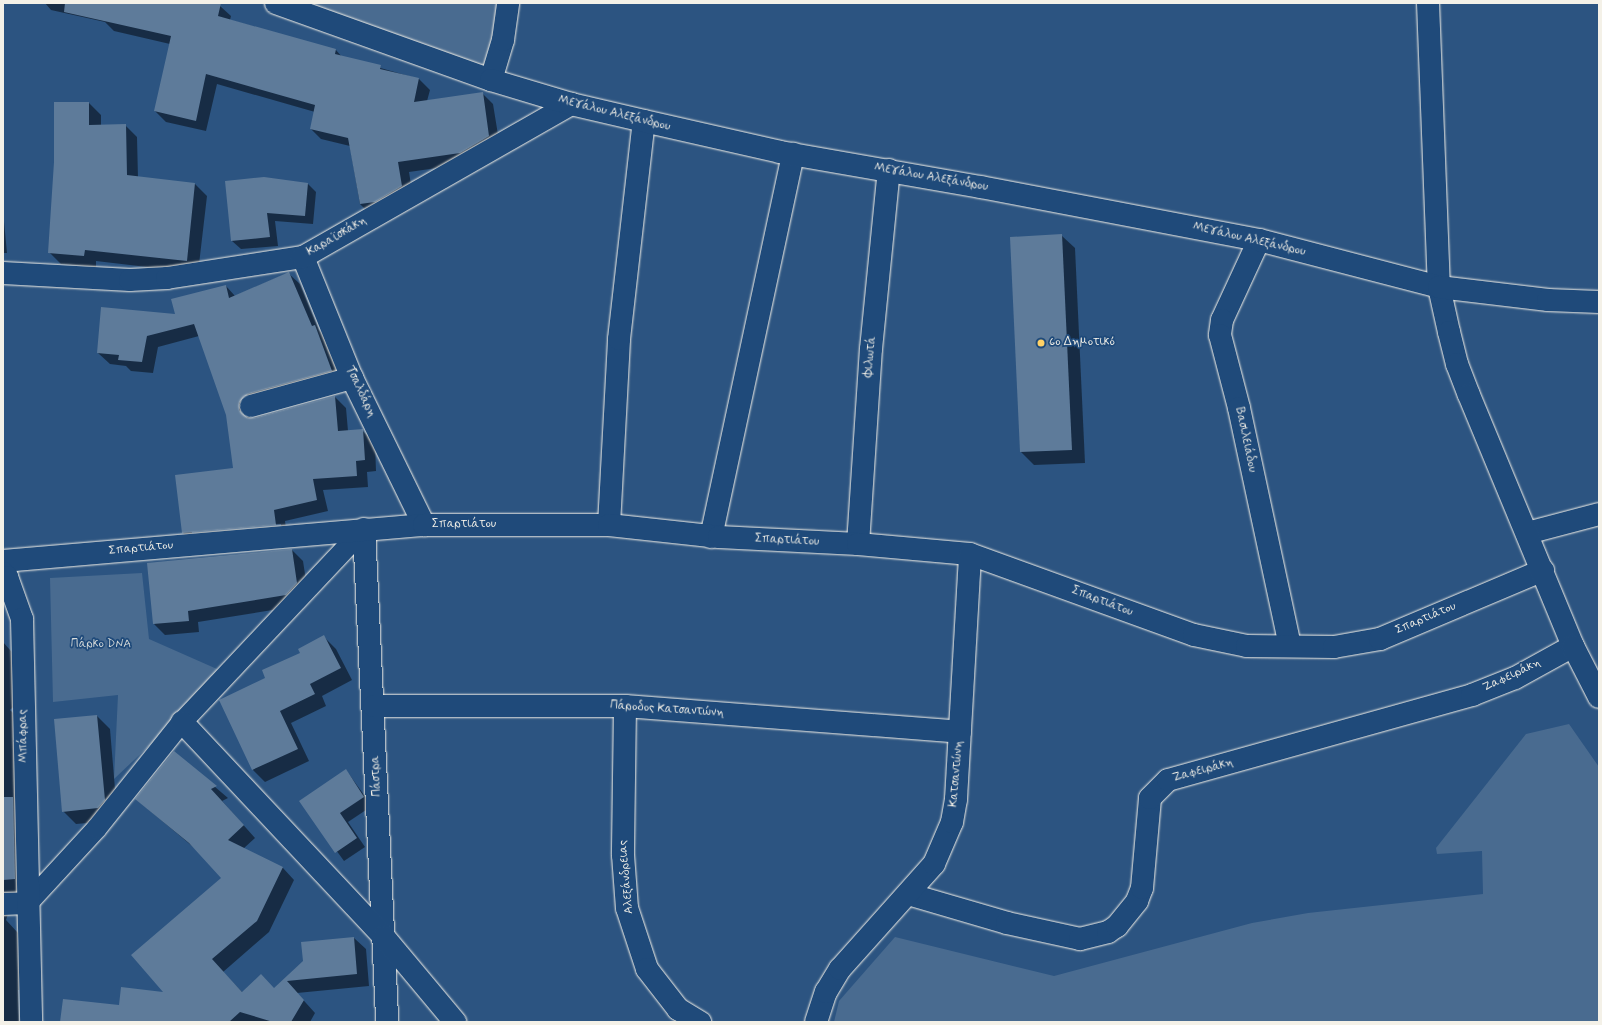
<!DOCTYPE html>
<html>
<head>
<meta charset="utf-8">
<style>
	body { margin:0 }
	#map { position:relative; width:1602px; height:1025px; overflow:hidden; background:#2c5481; font-family:Mynerve,sans-serif }
	div>[style] { position:absolute }
	.green>* { inset:0; background:#496b90 }
	.shadow>* { inset:0; background:#0007 }
	.building>* { inset:0; background:#5e7b9a }
	.roads { filter:drop-shadow(0 0 1px #f4f1e8) drop-shadow(0 0 1px #f4f1e8) }
	.pedestrian>* { height:20px; margin:-10px; padding:0 10px; transform-origin:10px; border-radius:10px; background:#1f4a7a }
	.minor>* { height:22px; margin:-11px; padding:0 11px; transform-origin:11px; border-radius:11px; background:#1f4a7a }
	.tertiary>* { height:22px; margin:-11px; padding:0 11px; transform-origin:11px; border-radius:11px; background:#1f4a7a }
	.secondary>* { height:22px; margin:-11px; padding:0 11px; transform-origin:11px; border-radius:11px; background:#1f4a7a }
	.dots>* { width:11px; height:11px; translate:-50% -50%; box-sizing:border-box; border:2px solid #1f4a7a; border-radius:50% }
	span { translate:-50% -50%; white-space:nowrap; text-align:center; line-height:1.15; -webkit-text-stroke:3.5px #1f4a7a; paint-order:stroke }
	.street-label { font-size:12px; color:#f4f1e8 }
	.poi-label { font-size:12px; color:#f4f1e8 }
	.left { translate:0 -50%; text-align:left }
	.park-label { font-size:12px; color:#dadddb }
	.frame { position:absolute; inset:0; border:4px solid #f4f1e8; pointer-events:none }
</style>
</head>
<body>
<div id="map">
	<div class="green">
		<i style="clip-path:polygon(308px 3px,508px 3px,491px 80px)"></i>
		<i style="clip-path:polygon(142px 573px,149px 639px,226px 673px,114px 779px,118px 695px,53px 702px,50px 578px)"></i>
		<i style="clip-path:polygon(1569px 724px,1599px 767px,1599px 1022px,834px 1022px,839px 1001px,895px 937px,1054px 976px,1252px 923px,1308px 913px,1483px 894px,1482px 851px,1437px 854px,1436px 848px,1526px 734px)"></i>
	</div>
	<div class="shadow">
		<i style="clip-path:polygon(45px 3px,211px 3px,220px 6px,231px 16px,230px 20px,336px 50px,342px 57px,419px 79px,430px 90px,427px 101px,482px 93px,493px 104px,500px 147px,472px 163px,409px 172px,413px 197px,371px 215px,360px 204px,350px 146px,321px 139px,311px 129px,315px 112px,217px 84px,206px 131px,166px 122px,155px 111px,170px 44px,114px 31px,105px 22px,51px 10px)"></i>
		<i style="clip-path:polygon(89px 103px,101px 115px,101px 125px,125px 125px,137px 137px,138px 178px,195px 184px,207px 196px,198px 273px,96px 261px,96px 267px,61px 264px,49px 252px)"></i>
		<i style="clip-path:polygon(227px 181px,308px 184px,316px 192px,313px 224px,275px 221px,278px 246px,241px 249px,232px 241px)"></i>
		<i style="clip-path:polygon(3px 211px,7px 253px,3px 253px)"></i>
		<i style="clip-path:polygon(1062px 236px,1075px 248px,1085px 463px,1034px 465px,1021px 452px)"></i>
		<i style="clip-path:polygon(evenodd,288px 273px,300px 284px,319px 330px,326px 337px,342px 382px,250px 414px,250px 419px,335px 397px,346px 408px,348px 431px,363px 431px,375px 443px,376px 471px,367px 472px,368px 487px,323px 490px,328px 511px,285px 521px,287px 536px,195px 544px,183px 533px,234px 469px,227px 415px,199px 336px,158px 347px,153px 373px,131px 371px,126px 366px,110px 364px,98px 353px,176px 315px,226px 286px,235px 296px,288px 273px,281px 524px,281px 526px,192px 533px,192px 531px,281px 524px)"></i>
		<i style="clip-path:polygon(292px 550px,303px 561px,308px 594px,297px 606px,198px 622px,199px 632px,165px 635px,154px 624px)"></i>
		<i style="clip-path:polygon(324px 637px,336px 649px,352px 680px,322px 696px,326px 706px,291px 723px,309px 761px,265px 782px,253px 770px,267px 679px)"></i>
		<i style="clip-path:polygon(3px 642px,25px 667px,26px 695px,10px 710px,27px 726px,31px 894px,8px 914px,6px 920px,18px 933px,23px 990px,18px 990px,19px 1022px,3px 1022px)"></i>
		<i style="clip-path:polygon(97px 716px,110px 729px,117px 813px,111px 821px,76px 824px,63px 811px)"></i>
		<i style="clip-path:polygon(174px 752px,228px 798px,222px 801px,255px 838px,243px 849px,283px 868px,294px 880px,269px 932px,223px 972px,243px 993px,274px 989px,304px 961px,354px 938px,366px 949px,369px 986px,297px 993px,315px 1013px,310px 1022px,61px 1022px,165px 993px,223px 878px,198px 851px,136px 799px)"></i>
		<i style="clip-path:polygon(346px 770px,372px 806px,348px 822px,365px 847px,344px 861px,301px 802px)"></i>
	</div>
	<div class="building">
		<i style="clip-path:polygon(65px 3px,221px 3px,218px 16px,336px 49px,335px 54px,381px 65px,380px 69px,419px 78px,414px 102px,483px 92px,489px 136px,460px 153px,398px 162px,402px 186px,375px 202px,360px 204px,348px 138px,310px 129px,315px 105px,206px 74px,196px 121px,154px 111px,171px 36px,64px 12px)"></i>
		<i style="clip-path:polygon(54px 102px,89px 102px,89px 125px,126px 124px,127px 175px,195px 183px,187px 261px,85px 250px,84px 256px,48px 253px,54px 162px)"></i>
		<i style="clip-path:polygon(264px 177px,308px 183px,305px 216px,267px 213px,270px 237px,231px 241px,225px 181px)"></i>
		<i style="clip-path:polygon(1062px 234px,1072px 450px,1020px 452px,1010px 237px)"></i>
		<i style="clip-path:polygon(289px 272px,312px 326px,315px 325px,332px 371px,248px 394px,239px 403px,239px 410px,248px 418px,254px 418px,335px 396px,338px 431px,363px 429px,365px 460px,356px 461px,357px 476px,313px 479px,317px 500px,274px 510px,276px 525px,182px 533px,175px 475px,233px 468px,226px 415px,194px 324px,147px 336px,142px 362px,118px 360px,119px 355px,97px 353px,101px 307px,175px 314px,171px 299px,226px 285px,229px 298px)"></i>
		<i style="clip-path:polygon(292px 549px,297px 583px,286px 595px,188px 611px,189px 621px,153px 624px,147px 563px)"></i>
		<i style="clip-path:polygon(324px 635px,341px 668px,310px 684px,315px 694px,280px 711px,298px 749px,252px 770px,219px 700px,265px 678px,262px 670px,300px 653px,298px 649px)"></i>
		<i style="clip-path:polygon(97px 715px,105px 800px,98px 808px,62px 812px,54px 719px)"></i>
		<i style="clip-path:polygon(174px 751px,217px 786px,211px 789px,244px 825px,228px 840px,283px 867px,257px 921px,212px 959px,242px 992px,261px 974px,274px 988px,303px 961px,301px 942px,354px 937px,357px 974px,287px 981px,304px 1000px,291px 1022px,273px 1022px,240px 1012px,229px 1022px,60px 1022px,63px 999px,119px 1005px,121px 987px,163px 992px,131px 955px,221px 878px,189px 843px,135px 799px)"></i>
		<i style="clip-path:polygon(346px 769px,364px 797px,340px 813px,357px 838px,335px 853px,299px 801px)"></i>
		<i style="clip-path:polygon(3px 797px,13px 797px,15px 879px,3px 880px)"></i>
	</div>
	<div class="roads">
		<div class="pedestrian">
			<i style="left:28px;top:903px;width:102px;rotate:-47.4deg"></i>
			<i style="left:97px;top:828px;width:136px;rotate:-51.3deg"></i>
			<i style="left:182px;top:722px;width:265px;rotate:-46.7deg"></i>
		</div>
		<div class="minor">
			<i style="left:491px;top:80px;width:42px;rotate:-73.3deg"></i>
			<i style="left:503px;top:40px;width:37px;rotate:-82deg"></i>
			<i style="left:1259px;top:240px;width:88px;rotate:114.8deg"></i>
			<i style="left:1222px;top:320px;width:15px;rotate:98deg"></i>
			<i style="left:1220px;top:335px;width:75px;rotate:75.4deg"></i>
			<i style="left:1239px;top:408px;width:243px;rotate:77.9deg"></i>
			<i style="left:303px;top:257px;width:131px;rotate:68deg"></i>
			<i style="left:352px;top:378px;width:164px;rotate:63.9deg"></i>
			<i style="left:3px;top:273px;width:127px;rotate:3.2deg"></i>
			<i style="left:130px;top:280px;width:37px;rotate:-3deg"></i>
			<i style="left:167px;top:278px;width:138px;rotate:-8.8deg"></i>
			<i style="left:303px;top:257px;width:309px;rotate:-29.7deg"></i>
			<i style="left:251px;top:406px;width:105px;rotate:-15.5deg"></i>
			<i style="left:609px;top:525px;width:186px;rotate:-86.9deg"></i>
			<i style="left:619px;top:339px;width:219px;rotate:-83.5deg"></i>
			<i style="left:364px;top:529px;width:494px;rotate:87.3deg"></i>
			<i style="left:1527px;top:533px;width:74px;rotate:-14.8deg"></i>
			<i style="left:711px;top:537px;width:392px;rotate:-77.9deg"></i>
			<i style="left:858px;top:544px;width:195px;rotate:-86.2deg"></i>
			<i style="left:871px;top:349px;width:180px;rotate:-84.3deg"></i>
			<i style="left:3px;top:561px;width:423px;rotate:-4.9deg"></i>
			<i style="left:424px;top:525px;width:185px"></i>
			<i style="left:609px;top:525px;width:111px;rotate:6.2deg"></i>
			<i style="left:719px;top:537px;width:139px;rotate:2.9deg"></i>
			<i style="left:858px;top:544px;width:112px;rotate:5.1deg"></i>
			<i style="left:970px;top:554px;width:238px;rotate:19.9deg"></i>
			<i style="left:1194px;top:635px;width:54px;rotate:11.7deg"></i>
			<i style="left:1247px;top:646px;width:87px;rotate:0.7deg"></i>
			<i style="left:1334px;top:647px;width:47px;rotate:-9.9deg"></i>
			<i style="left:1380px;top:639px;width:177px;rotate:-22.9deg"></i>
			<i style="left:374px;top:706px;width:251px"></i>
			<i style="left:625px;top:706px;width:336px;rotate:4.4deg"></i>
			<i style="left:625px;top:706px;width:149px;rotate:90.8deg"></i>
			<i style="left:623px;top:855px;width:53px;rotate:85.7deg"></i>
			<i style="left:627px;top:908px;width:64px;rotate:71.8deg"></i>
			<i style="left:647px;top:969px;width:51px;rotate:52.2deg"></i>
			<i style="left:678px;top:1009px;width:26px;rotate:31deg"></i>
			<i style="left:182px;top:722px;width:295px;rotate:46.8deg"></i>
			<i style="left:384px;top:937px;width:111px;rotate:50.1deg"></i>
			<i style="left:908px;top:894px;width:103px;rotate:16.3deg"></i>
			<i style="left:1007px;top:923px;width:75px;rotate:12.4deg"></i>
			<i style="left:1080px;top:939px;width:29px;rotate:-14deg"></i>
			<i style="left:1108px;top:932px;width:11px;rotate:-34deg"></i>
			<i style="left:1117px;top:926px;width:32px;rotate:-51deg"></i>
			<i style="left:1137px;top:901px;width:14px;rotate:-69deg"></i>
			<i style="left:1142px;top:888px;width:90px;rotate:-84.9deg"></i>
			<i style="left:1150px;top:798px;width:25px;rotate:-45deg"></i>
			<i style="left:1168px;top:780px;width:316px;rotate:-15.6deg"></i>
			<i style="left:1472px;top:695px;width:46px;rotate:-21.6deg"></i>
			<i style="left:1515px;top:678px;width:66px;rotate:-28.9deg"></i>
			<i style="left:3px;top:904px;width:25px;rotate:-2deg"></i>
			<i style="left:816px;top:1022px;width:32px;rotate:-72deg"></i>
			<i style="left:826px;top:992px;width:27px;rotate:-59deg"></i>
			<i style="left:840px;top:969px;width:141px;rotate:-48.2deg"></i>
			<i style="left:934px;top:864px;width:46px;rotate:-66.8deg"></i>
			<i style="left:952px;top:822px;width:23px;rotate:-80deg"></i>
			<i style="left:956px;top:799px;width:245px;rotate:-86.7deg"></i>
		</div>
		<div class="tertiary">
			<i style="left:1428px;top:3px;width:284px;rotate:87.8deg"></i>
			<i style="left:1439px;top:287px;width:46px;rotate:77.5deg"></i>
			<i style="left:1449px;top:332px;width:33px;rotate:76deg"></i>
			<i style="left:1457px;top:364px;width:33px;rotate:69deg"></i>
			<i style="left:1469px;top:395px;width:272px;rotate:67.5deg"></i>
			<i style="left:1573px;top:646px;width:57px;rotate:63deg"></i>
			<i style="left:3px;top:573px;width:6px;rotate:45deg"></i>
			<i style="left:7px;top:577px;width:45px;rotate:70.3deg"></i>
			<i style="left:22px;top:619px;width:403px;rotate:88.7deg"></i>
		</div>
		<div class="secondary">
			<i style="left:276px;top:3px;width:228px;rotate:19.7deg"></i>
			<i style="left:491px;top:80px;width:84px;rotate:16.7deg"></i>
			<i style="left:571px;top:104px;width:75px;rotate:13.1deg"></i>
			<i style="left:644px;top:121px;width:139px;rotate:12.8deg"></i>
			<i style="left:780px;top:152px;width:204px;rotate:9.9deg"></i>
			<i style="left:981px;top:187px;width:283px;rotate:10.8deg"></i>
			<i style="left:1259px;top:240px;width:186px;rotate:14.6deg"></i>
			<i style="left:1439px;top:287px;width:110px;rotate:6.8deg"></i>
			<i style="left:1548px;top:300px;width:51px;rotate:2.2deg"></i>
		</div>
	</div>
	<div class="dots">
		<i style="left:1041px;top:343px;background:#ffd166"></i>
	</div>
	<div class="street-label">
		<span style="left:614px;top:114px;rotate:14deg">Μεγάλου Αλεξάνδρου</span>
		<span style="left:931px;top:178px;rotate:10deg">Μεγάλου Αλεξάνδρου</span>
		<span style="left:337px;top:237px;rotate:-30deg">Καραϊσκάκη</span>
		<span style="left:1249px;top:240px;rotate:13deg">Μεγάλου Αλεξάνδρου</span>
		<span style="left:871px;top:357px;rotate:-85deg">Φιλωτά</span>
		<span style="left:360px;top:392px;rotate:65deg">Τσαλδάρη</span>
		<span style="left:1245px;top:440px;rotate:78deg">Βασιλειάδου</span>
		<span style="left:464px;top:525px">Σπαρτιάτου</span>
		<span style="left:787px;top:541px;rotate:3deg">Σπαρτιάτου</span>
		<span style="left:141px;top:549px;rotate:-5deg">Σπαρτιάτου</span>
		<span style="left:1102px;top:602px;rotate:21deg">Σπαρτιάτου</span>
		<span style="left:1426px;top:619px;rotate:-23deg">Σπαρτιάτου</span>
		<span style="left:1512px;top:676px;rotate:-25deg">Ζαφειράκη</span>
		<span style="left:667px;top:710px;rotate:4deg">Πάροδος Κατσαντώνη</span>
		<span style="left:24px;top:736px;rotate:-91deg">Μπάφρας</span>
		<span style="left:1203px;top:771px;rotate:-15deg">Ζαφειράκη</span>
		<span style="left:957px;top:774px;rotate:-85deg">Κατσαντώνη</span>
		<span style="left:377px;top:776px;rotate:-93deg">Πάστρα</span>
		<span style="left:627px;top:877px;rotate:-95deg">Αλεξάνδρειας</span>
	</div>
	<div class="poi-label">
		<span class="left" style="left:1049px;top:343px">6ο Δημοτικό</span>
	</div>
	<div class="park-label">
		<span style="left:101px;top:645px">Πάρκο DNA</span>
	</div>
	<div class="frame"></div>
</div>
</body>
</html>
